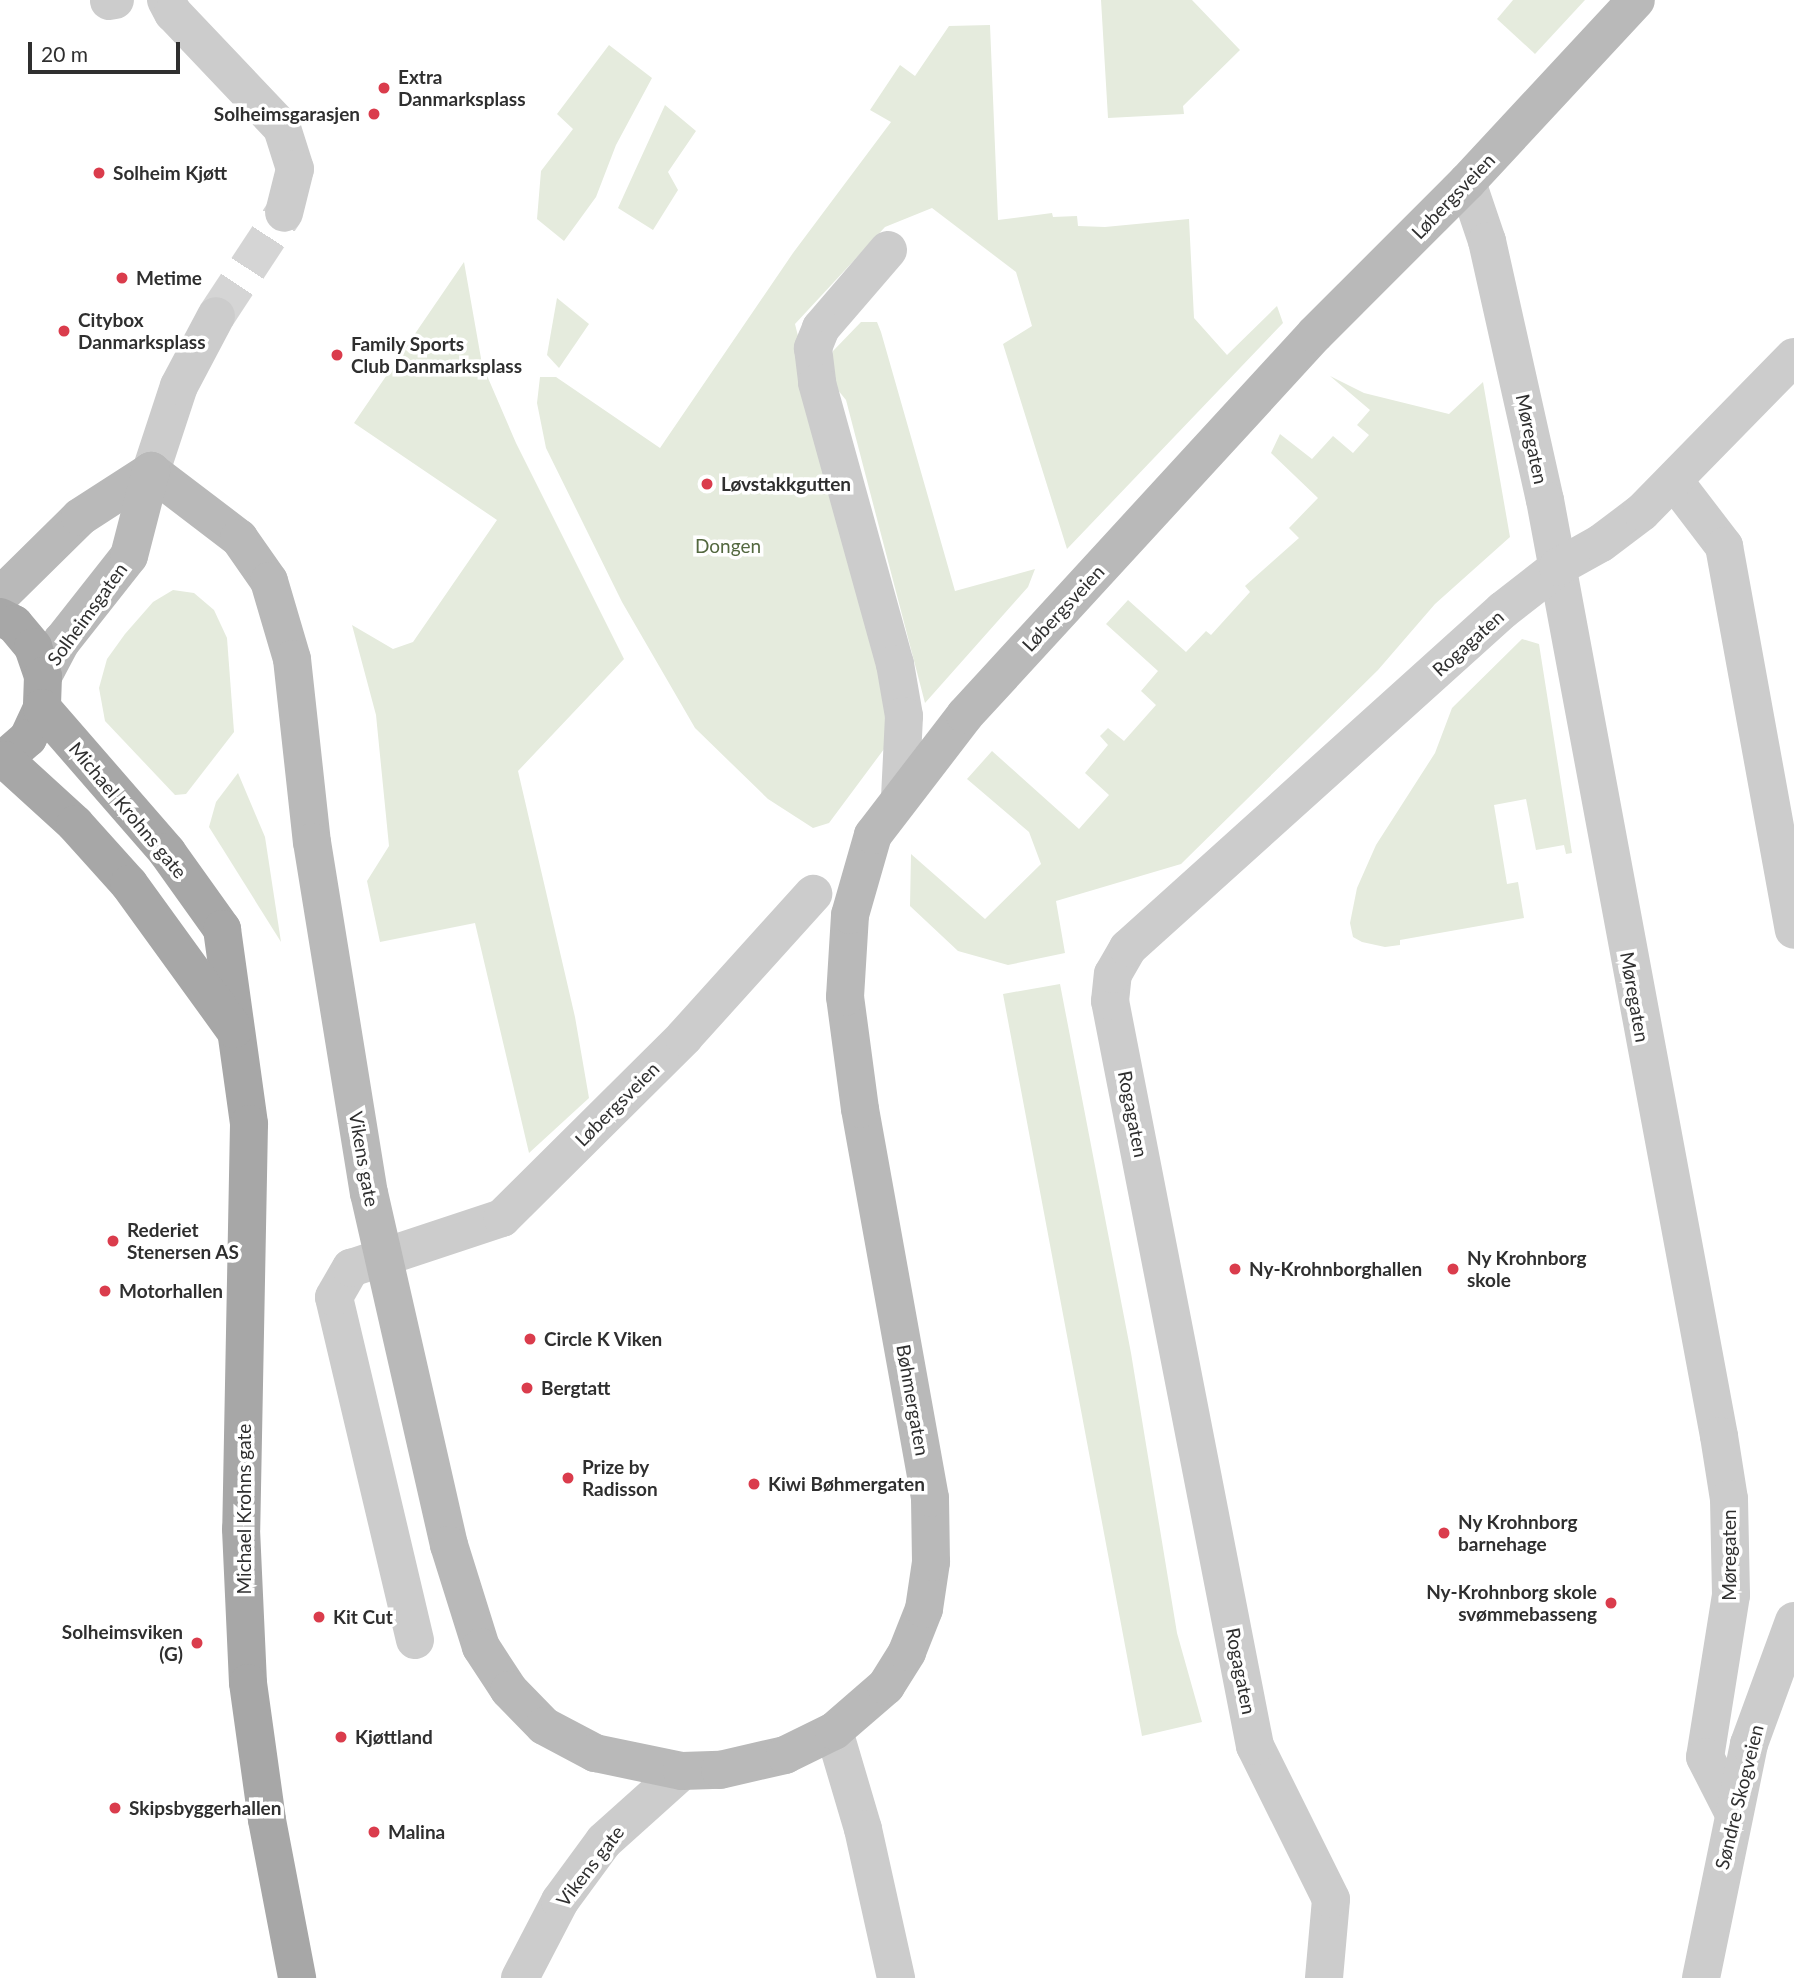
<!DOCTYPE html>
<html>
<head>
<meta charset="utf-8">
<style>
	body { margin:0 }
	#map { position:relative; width:1794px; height:1978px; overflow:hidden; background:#fff; font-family:Lato,sans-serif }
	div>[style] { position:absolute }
	.green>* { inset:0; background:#e5ebdd }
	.street-tunnel>* { height:38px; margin-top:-19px; transform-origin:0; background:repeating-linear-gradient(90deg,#d5d5d5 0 38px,transparent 0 57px) }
	.street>* { height:38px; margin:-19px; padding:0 19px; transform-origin:19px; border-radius:19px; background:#ccc }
	.secondary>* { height:38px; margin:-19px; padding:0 19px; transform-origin:19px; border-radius:19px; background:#b9b9b9 }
	.primary>* { height:38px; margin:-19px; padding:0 19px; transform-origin:19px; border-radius:19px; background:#a7a7a7 }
	.dots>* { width:19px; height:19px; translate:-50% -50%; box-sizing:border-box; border:4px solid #fff; border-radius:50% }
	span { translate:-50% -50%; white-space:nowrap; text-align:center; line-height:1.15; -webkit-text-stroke:7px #fff; paint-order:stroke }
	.poi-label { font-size:19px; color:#2f2f2f; font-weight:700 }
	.left { translate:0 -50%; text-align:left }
	.right { translate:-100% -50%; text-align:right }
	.street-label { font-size:19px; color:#2f2f2f }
	.park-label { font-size:19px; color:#53683f }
	.scale { position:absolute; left:28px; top:42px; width:152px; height:32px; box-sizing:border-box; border:4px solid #2f2f2f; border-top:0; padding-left:9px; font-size:21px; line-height:24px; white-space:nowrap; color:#2f2f2f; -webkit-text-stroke:5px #fff; paint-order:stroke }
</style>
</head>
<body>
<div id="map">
	<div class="green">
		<i style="clip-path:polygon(1101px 0,1192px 0,1240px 50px,1183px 106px,1184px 114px,1108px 118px)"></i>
		<i style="clip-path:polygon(1513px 0,1585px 0,1535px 54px,1497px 19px)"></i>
		<i style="clip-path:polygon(990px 25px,998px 220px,1052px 213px,1053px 217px,1077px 216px,1078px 226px,1105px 227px,1189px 219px,1194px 318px,1227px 355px,1277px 306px,1283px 323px,1067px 549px,1003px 344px,1032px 326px,1016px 272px,932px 208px,885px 227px,795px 324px,873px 638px,890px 741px,829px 823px,813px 828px,768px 799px,695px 728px,622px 602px,546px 448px,537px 403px,540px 377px,556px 377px,660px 448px,793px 253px,891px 122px,870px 110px,900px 65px,915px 76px,949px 26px)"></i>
		<i style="clip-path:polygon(609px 45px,652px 78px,616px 145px,596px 197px,564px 241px,537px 219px,541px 171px,573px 129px,557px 114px)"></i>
		<i style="clip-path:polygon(665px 105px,696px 131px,668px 172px,678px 190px,653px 230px,618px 208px)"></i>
		<i style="clip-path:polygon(464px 262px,482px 364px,516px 443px,624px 659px,518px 771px,575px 1017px,589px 1098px,529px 1153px,475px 923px,380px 942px,367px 881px,389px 846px,376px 715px,352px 625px,393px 649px,413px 642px,497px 520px,354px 423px)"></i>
		<i style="clip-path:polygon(557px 298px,589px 324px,559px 368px,547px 355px)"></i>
		<i style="clip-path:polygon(861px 322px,877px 322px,881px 332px,955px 591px,1035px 569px,1028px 587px,925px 703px,846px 400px,833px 384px,829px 366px,833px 351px)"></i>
		<i style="clip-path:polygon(1330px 376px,1364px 393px,1449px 414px,1483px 382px,1510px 537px,1435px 604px,1378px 670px,1181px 864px,1056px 901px,1065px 953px,1008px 965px,958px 951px,910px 906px,911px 854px,985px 919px,1041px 864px,1029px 832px,967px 779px,992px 751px,1079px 829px,1109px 795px,1085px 773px,1108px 745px,1100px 736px,1108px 728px,1124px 741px,1156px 705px,1141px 691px,1158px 671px,1106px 624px,1128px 600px,1186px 652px,1206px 631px,1211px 635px,1250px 592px,1245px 586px,1299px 538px,1289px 528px,1318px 498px,1271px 453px,1280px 434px,1312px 459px,1333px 436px,1353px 453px,1369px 435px,1357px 425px,1370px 410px)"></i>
		<i style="clip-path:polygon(173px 590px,194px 593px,214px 610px,227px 638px,234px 732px,186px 794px,175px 795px,105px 721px,99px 688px,107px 659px,125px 634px,153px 602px)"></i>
		<i style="clip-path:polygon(1522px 639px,1539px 644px,1572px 853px,1566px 854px,1564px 845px,1536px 850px,1526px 799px,1494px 805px,1507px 884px,1518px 882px,1524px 918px,1400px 940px,1400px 945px,1385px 947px,1362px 942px,1353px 937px,1350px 923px,1357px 888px,1376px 845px,1435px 753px,1452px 708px)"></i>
		<i style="clip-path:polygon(238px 773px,265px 837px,281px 942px,209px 827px,216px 802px)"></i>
		<i style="clip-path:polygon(1060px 984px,1131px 1353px,1177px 1633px,1202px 1722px,1142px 1736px,1003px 994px)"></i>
	</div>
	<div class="street-tunnel">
		<i style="left:216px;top:316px;width:123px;rotate:-56.6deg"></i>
	</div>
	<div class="street">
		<i style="left:166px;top:0;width:15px;rotate:62deg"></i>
		<i style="left:173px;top:13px;width:158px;rotate:46.5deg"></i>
		<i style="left:282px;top:128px;width:43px;rotate:72.4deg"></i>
		<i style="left:295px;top:169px;width:45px;rotate:104deg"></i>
		<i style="left:109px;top:1px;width:6px;rotate:-9deg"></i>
		<i style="left:1467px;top:182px;width:62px;rotate:71.3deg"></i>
		<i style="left:1487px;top:241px;width:265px;rotate:77.4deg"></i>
		<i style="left:1545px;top:500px;width:952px;rotate:79.47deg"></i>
		<i style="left:1719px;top:1436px;width:64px;rotate:81deg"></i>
		<i style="left:1729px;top:1499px;width:96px;rotate:88.8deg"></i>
		<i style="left:1731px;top:1595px;width:164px;rotate:99.1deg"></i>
		<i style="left:1705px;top:1757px;width:59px;rotate:63deg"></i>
		<i style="left:888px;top:250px;width:103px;rotate:130.7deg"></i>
		<i style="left:821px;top:328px;width:22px;rotate:112deg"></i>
		<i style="left:813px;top:348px;width:35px;rotate:83deg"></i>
		<i style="left:817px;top:383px;width:292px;rotate:74.5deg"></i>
		<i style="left:895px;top:664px;width:53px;rotate:80.2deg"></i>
		<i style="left:904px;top:716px;width:81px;rotate:92.8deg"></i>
		<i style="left:151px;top:471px;width:89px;rotate:-71.8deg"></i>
		<i style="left:179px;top:386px;width:79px;rotate:-62.1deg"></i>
		<i style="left:1675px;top:482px;width:81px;rotate:52.6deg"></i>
		<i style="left:1724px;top:546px;width:390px;rotate:79.7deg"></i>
		<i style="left:415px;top:1640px;width:352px;rotate:-103.3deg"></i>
		<i style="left:334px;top:1297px;width:34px;rotate:-60deg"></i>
		<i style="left:351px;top:1268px;width:159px;rotate:-18.3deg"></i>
		<i style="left:502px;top:1218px;width:257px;rotate:-44.8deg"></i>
		<i style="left:684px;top:1037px;width:193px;rotate:-47.9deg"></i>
		<i style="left:834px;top:1731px;width:102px;rotate:73.5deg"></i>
		<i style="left:863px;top:1829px;width:153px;rotate:77.5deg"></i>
		<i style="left:520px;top:1978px;width:87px;rotate:-62.5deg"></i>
		<i style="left:560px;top:1901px;width:74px;rotate:-53.7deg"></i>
		<i style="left:604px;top:1841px;width:105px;rotate:-41.9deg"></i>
		<i style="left:1324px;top:1978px;width:79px;rotate:-84.9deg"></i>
		<i style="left:1331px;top:1899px;width:171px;rotate:-116.4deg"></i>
		<i style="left:1255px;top:1746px;width:759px;rotate:-101.01deg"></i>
		<i style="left:1110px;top:1001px;width:27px;rotate:-84deg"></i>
		<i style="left:1113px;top:974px;width:30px;rotate:-60deg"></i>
		<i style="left:1128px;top:948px;width:505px;rotate:-42.03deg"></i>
		<i style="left:1503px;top:610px;width:70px;rotate:-38deg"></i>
		<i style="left:1558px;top:567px;width:49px;rotate:-29.2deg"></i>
		<i style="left:1601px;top:543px;width:51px;rotate:-37.1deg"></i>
		<i style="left:1642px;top:512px;width:217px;rotate:-45.6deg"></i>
		<i style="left:1701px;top:1978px;width:239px;rotate:-78.4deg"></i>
		<i style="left:1749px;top:1744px;width:131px;rotate:-69.9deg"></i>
	</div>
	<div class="secondary">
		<i style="left:151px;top:471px;width:111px;rotate:37.3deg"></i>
		<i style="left:239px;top:538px;width:52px;rotate:55.1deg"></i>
		<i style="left:269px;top:581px;width:81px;rotate:73.6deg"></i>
		<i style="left:292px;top:659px;width:184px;rotate:83.8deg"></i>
		<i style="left:312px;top:842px;width:356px;rotate:80.8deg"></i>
		<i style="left:369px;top:1193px;width:361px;rotate:77.2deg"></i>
		<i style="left:449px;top:1545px;width:107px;rotate:72.6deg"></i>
		<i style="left:481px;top:1647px;width:51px;rotate:56.9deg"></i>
		<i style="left:509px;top:1690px;width:50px;rotate:45.8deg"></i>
		<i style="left:544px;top:1726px;width:58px;rotate:27.9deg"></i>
		<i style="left:595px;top:1753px;width:89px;rotate:11.7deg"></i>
		<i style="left:682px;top:1771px;width:38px;rotate:-2deg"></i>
		<i style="left:720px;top:1770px;width:67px;rotate:-13deg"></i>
		<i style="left:785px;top:1755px;width:55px;rotate:-26.1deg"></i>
		<i style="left:834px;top:1731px;width:69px;rotate:-40.9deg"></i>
		<i style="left:886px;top:1686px;width:40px;rotate:-58deg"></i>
		<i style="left:907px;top:1652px;width:46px;rotate:-68.4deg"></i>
		<i style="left:924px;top:1609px;width:48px;rotate:-81.5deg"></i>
		<i style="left:931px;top:1562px;width:64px;rotate:-90.9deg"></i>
		<i style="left:930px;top:1498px;width:395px;rotate:-100.2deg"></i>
		<i style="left:860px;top:1109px;width:113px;rotate:-97.6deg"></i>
		<i style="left:845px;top:997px;width:82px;rotate:-86.5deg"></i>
		<i style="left:850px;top:915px;width:83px;rotate:-74deg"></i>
		<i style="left:873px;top:835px;width:151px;rotate:-52.5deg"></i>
		<i style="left:965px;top:715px;width:517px;rotate:-47.43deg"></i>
		<i style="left:1315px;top:334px;width:215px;rotate:-45deg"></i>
		<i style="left:1467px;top:182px;width:248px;rotate:-47.1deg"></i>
		<i style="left:0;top:596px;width:112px;rotate:-44.6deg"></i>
		<i style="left:80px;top:517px;width:85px;rotate:-32.9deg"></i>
		<i style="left:43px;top:676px;width:40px;rotate:-62deg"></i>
		<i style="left:62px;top:641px;width:108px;rotate:-51.8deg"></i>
		<i style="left:129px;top:556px;width:88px;rotate:-75.5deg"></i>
	</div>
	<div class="primary">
		<i style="left:0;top:617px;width:16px;rotate:27deg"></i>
		<i style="left:14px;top:624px;width:30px;rotate:50deg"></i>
		<i style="left:33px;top:647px;width:31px;rotate:71deg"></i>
		<i style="left:43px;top:676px;width:32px;rotate:92deg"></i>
		<i style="left:42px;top:708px;width:33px;rotate:115deg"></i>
		<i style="left:28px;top:738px;width:37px;rotate:139deg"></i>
		<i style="left:42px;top:708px;width:191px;rotate:49deg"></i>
		<i style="left:167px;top:852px;width:95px;rotate:54.5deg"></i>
		<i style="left:222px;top:929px;width:197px;rotate:82.1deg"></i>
		<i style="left:249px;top:1124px;width:405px;rotate:91.1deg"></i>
		<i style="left:241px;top:1529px;width:154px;rotate:87.4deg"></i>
		<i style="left:248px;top:1683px;width:138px;rotate:82.1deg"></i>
		<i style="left:267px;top:1820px;width:161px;rotate:79.2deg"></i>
		<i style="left:5px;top:760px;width:95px;rotate:42.4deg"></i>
		<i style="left:75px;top:824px;width:81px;rotate:48deg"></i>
		<i style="left:129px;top:884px;width:179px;rotate:54.1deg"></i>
	</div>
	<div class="dots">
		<i style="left:384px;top:88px;background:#da3c4c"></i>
		<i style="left:374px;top:114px;background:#da3c4c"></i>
		<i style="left:99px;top:173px;background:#da3c4c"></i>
		<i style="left:122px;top:278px;background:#da3c4c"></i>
		<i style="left:64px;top:331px;background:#da3c4c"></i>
		<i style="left:337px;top:355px;background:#da3c4c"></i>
		<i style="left:707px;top:484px;background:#da3c4c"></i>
		<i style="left:113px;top:1241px;background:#da3c4c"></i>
		<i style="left:1235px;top:1269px;background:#da3c4c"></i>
		<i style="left:1453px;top:1269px;background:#da3c4c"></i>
		<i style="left:105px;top:1291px;background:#da3c4c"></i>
		<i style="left:530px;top:1339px;background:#da3c4c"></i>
		<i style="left:527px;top:1388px;background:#da3c4c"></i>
		<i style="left:568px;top:1478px;background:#da3c4c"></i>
		<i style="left:754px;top:1484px;background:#da3c4c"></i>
		<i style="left:1444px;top:1533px;background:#da3c4c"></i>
		<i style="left:1611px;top:1603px;background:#da3c4c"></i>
		<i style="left:319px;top:1617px;background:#da3c4c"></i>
		<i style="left:197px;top:1643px;background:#da3c4c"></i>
		<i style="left:341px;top:1737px;background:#da3c4c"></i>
		<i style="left:115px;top:1808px;background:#da3c4c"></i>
		<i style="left:374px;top:1832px;background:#da3c4c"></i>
	</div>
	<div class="poi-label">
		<span class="left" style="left:398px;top:88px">Extra<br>Danmarksplass</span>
		<span class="right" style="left:360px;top:114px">Solheimsgarasjen</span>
		<span class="left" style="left:113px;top:173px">Solheim Kjøtt</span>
		<span class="left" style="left:136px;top:278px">Metime</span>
		<span class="left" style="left:78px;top:331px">Citybox<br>Danmarksplass</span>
		<span class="left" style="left:351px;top:355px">Family Sports<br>Club Danmarksplass</span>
		<span class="left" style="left:721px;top:484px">Løvstakkgutten</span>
		<span class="left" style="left:127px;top:1241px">Rederiet<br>Stenersen AS</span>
		<span class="left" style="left:1467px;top:1269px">Ny Krohnborg<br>skole</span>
		<span class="left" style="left:1249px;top:1269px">Ny-Krohnborghallen</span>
		<span class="left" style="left:119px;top:1291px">Motorhallen</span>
		<span class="left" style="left:544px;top:1339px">Circle K Viken</span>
		<span class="left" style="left:541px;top:1388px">Bergtatt</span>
		<span class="left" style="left:582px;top:1478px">Prize by<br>Radisson</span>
		<span class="left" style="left:768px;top:1484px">Kiwi Bøhmergaten</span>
		<span class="left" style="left:1458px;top:1533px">Ny Krohnborg<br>barnehage</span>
		<span class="right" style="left:1597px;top:1603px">Ny-Krohnborg skole<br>svømmebasseng</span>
		<span class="left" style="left:333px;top:1617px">Kit Cut</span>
		<span class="right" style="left:183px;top:1643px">Solheimsviken<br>(G)</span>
		<span class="left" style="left:355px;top:1737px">Kjøttland</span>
		<span class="left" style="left:129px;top:1808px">Skipsbyggerhallen</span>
		<span class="left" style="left:388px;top:1832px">Malina</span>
	</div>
	<div class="street-label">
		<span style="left:1453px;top:196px;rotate:-46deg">Løbergsveien</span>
		<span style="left:1532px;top:439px;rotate:78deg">Møregaten</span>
		<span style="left:1063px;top:608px;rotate:-47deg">Løbergsveien</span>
		<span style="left:87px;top:614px;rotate:-54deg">Solheimsgaten</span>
		<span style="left:1468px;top:643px;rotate:-42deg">Rogagaten</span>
		<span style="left:128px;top:810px;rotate:50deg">Michael Krohns gate</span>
		<span style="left:1635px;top:997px;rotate:80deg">Møregaten</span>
		<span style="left:617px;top:1104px;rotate:-45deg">Løbergsveien</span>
		<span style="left:1133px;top:1114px;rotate:79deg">Rogagaten</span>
		<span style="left:364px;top:1159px;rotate:80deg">Vikens gate</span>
		<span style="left:913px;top:1400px;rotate:80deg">Bøhmergaten</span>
		<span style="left:244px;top:1509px;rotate:-90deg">Michael Krohns gate</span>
		<span style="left:1729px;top:1555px;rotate:-90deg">Møregaten</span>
		<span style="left:1241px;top:1671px;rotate:79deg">Rogagaten</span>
		<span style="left:1739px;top:1797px;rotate:-76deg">Søndre Skogveien</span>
		<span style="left:590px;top:1866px;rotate:-52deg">Vikens gate</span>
	</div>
	<div class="park-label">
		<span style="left:728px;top:546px">Dongen</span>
	</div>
	<div class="scale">20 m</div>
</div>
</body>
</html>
